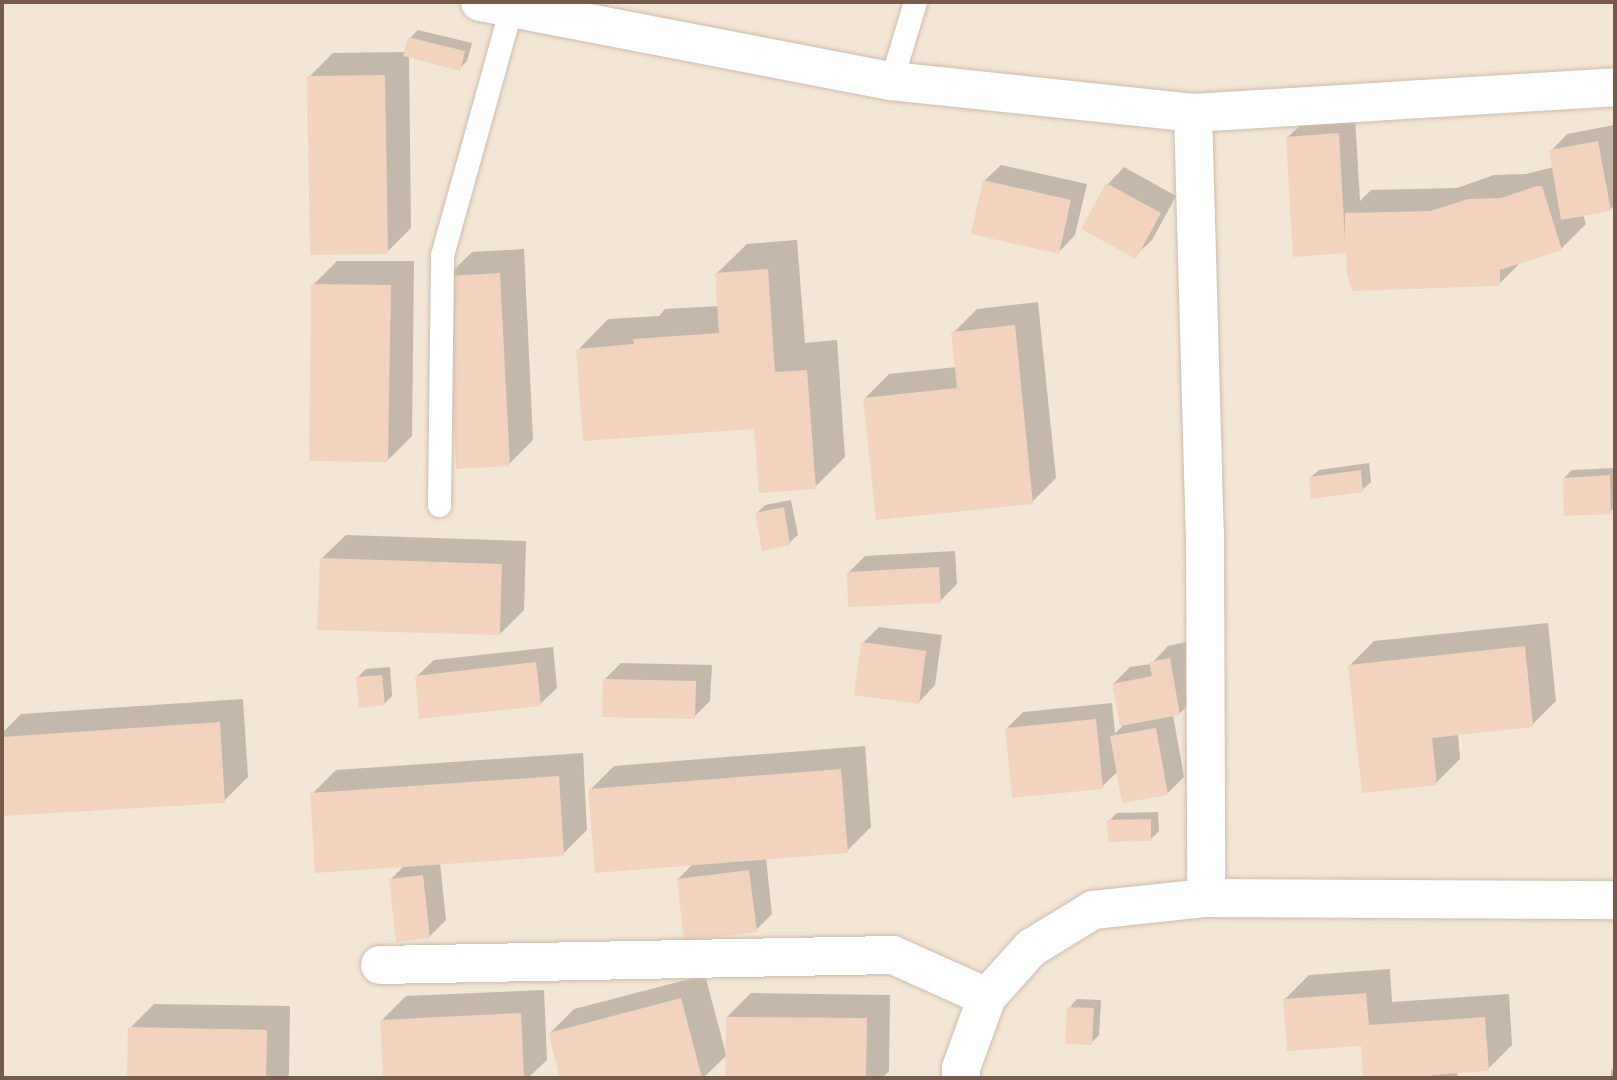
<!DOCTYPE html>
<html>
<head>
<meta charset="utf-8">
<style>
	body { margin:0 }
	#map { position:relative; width:1617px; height:1080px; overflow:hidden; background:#fcf4e6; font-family:"Roboto Condensed",sans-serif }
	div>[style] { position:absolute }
	.residential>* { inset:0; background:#f4e6d5 }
	.shadow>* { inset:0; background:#0003 }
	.building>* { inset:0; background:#f2d3be }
	.roads { filter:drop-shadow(0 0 2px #cebcac) drop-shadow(0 0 2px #cebcac) }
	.lane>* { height:23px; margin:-11.5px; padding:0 11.5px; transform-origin:11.5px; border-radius:11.5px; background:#fff }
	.street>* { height:38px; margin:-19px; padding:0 19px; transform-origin:19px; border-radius:19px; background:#fff }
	span { translate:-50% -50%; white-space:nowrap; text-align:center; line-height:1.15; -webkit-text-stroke:5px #fff8ed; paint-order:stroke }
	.frame { position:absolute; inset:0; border:4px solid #765b4b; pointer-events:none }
</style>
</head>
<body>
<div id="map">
	<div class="residential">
		<i style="clip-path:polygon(2px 2px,1615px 2px,1615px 1078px,2px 1078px)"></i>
	</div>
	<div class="shadow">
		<i style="clip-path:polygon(418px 30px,472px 43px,467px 61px,459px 69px,409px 56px,411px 228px,387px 252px,309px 77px,333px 53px,406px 52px,410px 38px)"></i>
		<i style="clip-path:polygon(1355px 117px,1360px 201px,1371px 190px,1457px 188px,1494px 175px,1526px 174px,1554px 167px,1551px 151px,1567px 134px,1614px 125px,1615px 204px,1610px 210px,1583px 215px,1586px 224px,1562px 248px,1522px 261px,1500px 283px,1348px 249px,1288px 137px,1305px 121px)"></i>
		<i style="clip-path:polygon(1001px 165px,1087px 184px,1075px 235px,1059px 252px,984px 181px)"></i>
		<i style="clip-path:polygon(1124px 167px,1176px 196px,1152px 240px,1135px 256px,1083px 228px,1108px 184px)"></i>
		<i style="clip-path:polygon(797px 240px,805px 343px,837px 340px,845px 457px,815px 487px,756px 427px,578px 350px,608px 319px,659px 316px,665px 309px,719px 306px,716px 274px,747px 244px)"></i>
		<i style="clip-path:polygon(524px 249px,533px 440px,509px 464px,448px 276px,472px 252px)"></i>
		<i style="clip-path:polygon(337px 261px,414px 261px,412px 436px,388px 460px,313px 285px)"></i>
		<i style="clip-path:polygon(1038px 302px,1056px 478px,1032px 502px,865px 398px,889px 374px,957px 367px,953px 333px,977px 309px)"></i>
		<i style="clip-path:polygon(1369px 463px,1371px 482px,1362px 490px,1310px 478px,1319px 470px)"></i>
		<i style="clip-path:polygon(1615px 468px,1615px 507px,1610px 512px,1564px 478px,1572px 470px)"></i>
		<i style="clip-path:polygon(791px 500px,798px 535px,789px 543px,757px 513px,765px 505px)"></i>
		<i style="clip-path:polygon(346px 535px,526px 541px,524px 610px,500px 634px,321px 559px)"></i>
		<i style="clip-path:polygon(955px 551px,957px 584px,940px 601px,849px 572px,865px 556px)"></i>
		<i style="clip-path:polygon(1548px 623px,1556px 701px,1532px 725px,1458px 733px,1460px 759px,1436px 783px,1350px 665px,1374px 641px)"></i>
		<i style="clip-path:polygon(879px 627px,942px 635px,935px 685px,919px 702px,863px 643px)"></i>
		<i style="clip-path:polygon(1186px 642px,1196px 697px,1179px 714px,1173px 715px,1184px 777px,1167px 794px,1118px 771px,1102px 787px,1006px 729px,1023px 712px,1112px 703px,1115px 733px,1122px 727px,1113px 684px,1130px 667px,1151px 664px,1168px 646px)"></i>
		<i style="clip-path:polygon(553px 647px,557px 688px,540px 704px,417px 676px,434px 660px)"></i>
		<i style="clip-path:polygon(621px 663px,712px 665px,710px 701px,694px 717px,605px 679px)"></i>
		<i style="clip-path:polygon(390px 667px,392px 696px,384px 704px,358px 677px,366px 669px)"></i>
		<i style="clip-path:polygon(243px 699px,248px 777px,224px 801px,2px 814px,2px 733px,21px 714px)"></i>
		<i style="clip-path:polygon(865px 746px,871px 827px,847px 851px,766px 858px,772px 914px,756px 930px,678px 879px,694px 863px,590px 790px,614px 766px)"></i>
		<i style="clip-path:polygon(583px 753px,587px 830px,563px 854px,440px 863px,446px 920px,429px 937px,391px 879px,405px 865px,312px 794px,336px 770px)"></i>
		<i style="clip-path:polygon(1158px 812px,1159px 831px,1151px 839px,1109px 821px,1117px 813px)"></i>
		<i style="clip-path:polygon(1390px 969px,1392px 1002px,1509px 994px,1512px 1045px,1488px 1069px,1457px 1071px,1458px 1078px,1365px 1078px,1363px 1044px,1285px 999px,1309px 975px)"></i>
		<i style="clip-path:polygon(705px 975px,726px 1054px,727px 1017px,751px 993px,890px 995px,889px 1071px,882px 1078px,727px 1078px,727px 1055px,703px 1078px,562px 1078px,550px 1033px,574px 1009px)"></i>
		<i style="clip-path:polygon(544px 990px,547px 1060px,528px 1078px,384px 1078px,382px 1020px,406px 996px)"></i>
		<i style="clip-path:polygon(1077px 999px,1101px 1000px,1099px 1035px,1091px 1043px,1069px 1008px)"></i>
		<i style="clip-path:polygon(154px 1004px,290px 1006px,289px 1075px,286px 1078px,129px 1078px,130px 1028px)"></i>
		<i style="clip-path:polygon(1615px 1066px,1615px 1078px,1611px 1078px,1611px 1071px)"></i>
	</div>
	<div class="building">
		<i style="clip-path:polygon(408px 37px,465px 51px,460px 71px,403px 56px)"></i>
		<i style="clip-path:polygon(385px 75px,388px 254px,310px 255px,307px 76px)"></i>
		<i style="clip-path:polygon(1339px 133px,1345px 241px,1345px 213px,1431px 211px,1468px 199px,1501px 198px,1537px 186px,1542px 186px,1562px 250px,1500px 270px,1500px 285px,1495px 286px,1352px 291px,1347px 274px,1346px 253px,1293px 257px,1286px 137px)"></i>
		<i style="clip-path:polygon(1598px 141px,1611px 211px,1561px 220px,1549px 150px)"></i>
		<i style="clip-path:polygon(983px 180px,1071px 200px,1059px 254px,971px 234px)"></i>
		<i style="clip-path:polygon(1106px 183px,1161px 213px,1136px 259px,1081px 229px)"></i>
		<i style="clip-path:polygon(768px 269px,775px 372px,807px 370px,816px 489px,759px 493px,754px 429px,583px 441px,576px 349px,634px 344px,633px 339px,719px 333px,715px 273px)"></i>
		<i style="clip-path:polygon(500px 273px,510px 466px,456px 469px,446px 276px)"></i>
		<i style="clip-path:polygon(311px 284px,391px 285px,388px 462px,309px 461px)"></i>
		<i style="clip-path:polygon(1015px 325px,1033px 504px,876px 520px,863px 398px,957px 388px,951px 332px)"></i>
		<i style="clip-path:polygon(1361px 470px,1363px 492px,1311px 499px,1309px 477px)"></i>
		<i style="clip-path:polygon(1610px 475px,1611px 514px,1564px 516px,1563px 478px)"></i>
		<i style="clip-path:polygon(784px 507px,790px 545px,762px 551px,755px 513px)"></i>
		<i style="clip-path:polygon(320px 558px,502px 564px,500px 635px,317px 630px)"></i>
		<i style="clip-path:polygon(939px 567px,941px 603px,848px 607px,847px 572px)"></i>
		<i style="clip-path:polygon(861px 642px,926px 651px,919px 704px,854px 695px)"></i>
		<i style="clip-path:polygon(1525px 646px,1533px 727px,1432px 738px,1437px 785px,1362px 793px,1348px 665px)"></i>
		<i style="clip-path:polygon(1170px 658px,1180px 715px,1120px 726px,1112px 684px,1152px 676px,1149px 662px)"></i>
		<i style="clip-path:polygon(536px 662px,541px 706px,419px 719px,415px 676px)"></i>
		<i style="clip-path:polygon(382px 675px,385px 705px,359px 708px,356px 677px)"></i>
		<i style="clip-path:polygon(603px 679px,696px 681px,695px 719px,602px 717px)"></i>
		<i style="clip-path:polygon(1096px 719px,1103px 789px,1012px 798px,1005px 728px)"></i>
		<i style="clip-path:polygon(220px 722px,225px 803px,2px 816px,2px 737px)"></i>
		<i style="clip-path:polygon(1156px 728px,1168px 795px,1122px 803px,1110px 736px)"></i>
		<i style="clip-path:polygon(841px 769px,848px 853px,595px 873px,588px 789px)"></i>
		<i style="clip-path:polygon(559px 776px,564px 856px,315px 873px,310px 793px)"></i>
		<i style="clip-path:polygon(1151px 819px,1151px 841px,1108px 842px,1107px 820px)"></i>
		<i style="clip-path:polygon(749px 870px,757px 932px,684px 941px,677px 879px)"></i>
		<i style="clip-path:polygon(423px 875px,430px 938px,396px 942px,389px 879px)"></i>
		<i style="clip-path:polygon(1366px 993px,1369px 1025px,1485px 1017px,1489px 1071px,1432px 1075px,1433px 1078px,1363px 1078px,1361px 1046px,1287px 1051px,1283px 999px)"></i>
		<i style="clip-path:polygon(681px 998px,702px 1078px,560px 1078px,548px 1033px)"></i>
		<i style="clip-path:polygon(1067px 1007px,1094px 1008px,1092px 1045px,1065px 1044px)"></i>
		<i style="clip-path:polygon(521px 1013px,524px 1078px,383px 1078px,380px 1020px)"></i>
		<i style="clip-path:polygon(726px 1017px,867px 1018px,866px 1078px,725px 1078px)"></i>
		<i style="clip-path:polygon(128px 1027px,267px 1030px,266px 1078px,127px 1078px)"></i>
	</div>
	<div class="roads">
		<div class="lane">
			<i style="left:891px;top:81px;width:83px;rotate:-73.1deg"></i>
			<i style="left:439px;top:505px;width:250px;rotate:-89.3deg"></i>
			<i style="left:442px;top:255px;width:256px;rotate:-74.4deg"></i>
		</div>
		<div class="street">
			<i style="left:480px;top:2px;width:419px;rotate:10.9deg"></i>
			<i style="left:891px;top:81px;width:304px;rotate:6deg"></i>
			<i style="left:1193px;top:113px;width:423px;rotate:-3.5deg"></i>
			<i style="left:1193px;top:113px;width:420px;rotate:88.4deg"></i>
			<i style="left:1205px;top:533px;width:365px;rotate:89.8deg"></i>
			<i style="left:380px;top:965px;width:513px;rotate:-1.12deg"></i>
			<i style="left:893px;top:955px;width:103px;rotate:24.1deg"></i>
			<i style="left:961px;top:1078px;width:10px;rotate:-90deg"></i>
			<i style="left:961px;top:1068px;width:76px;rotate:-69.9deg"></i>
			<i style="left:987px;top:997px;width:66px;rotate:-48.1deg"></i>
			<i style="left:1031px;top:948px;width:73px;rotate:-31.5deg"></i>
			<i style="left:1093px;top:910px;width:114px;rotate:-6.1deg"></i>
			<i style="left:1206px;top:898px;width:409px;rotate:0.3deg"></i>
		</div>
	</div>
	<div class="frame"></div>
</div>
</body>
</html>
